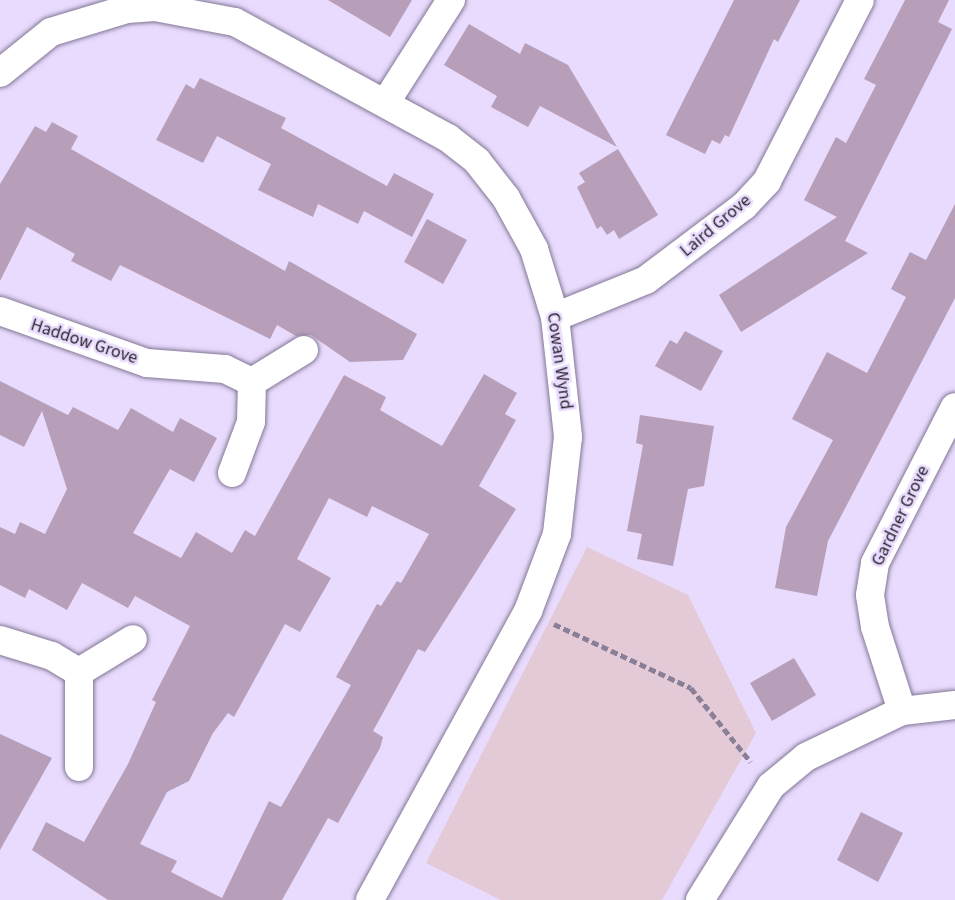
<!DOCTYPE html>
<html>
<head>
<meta charset="utf-8">
<style>
	body { margin:0 }
	#map { position:relative; width:955px; height:900px; overflow:hidden; background:#e8dbfd; font-family:"Source Sans 3",sans-serif }
	div>[style] { position:absolute }
	.green>* { inset:0; background:#e4cad6 }
	.building>* { inset:0; background:#b89fb9 }
	.path>* { height:4.5px; margin-top:-2.25px; transform-origin:0; background:repeating-linear-gradient(90deg,#898097 0 7px,transparent 0 10.5px) }
	.roads { filter:drop-shadow(0 0 2px #837796) drop-shadow(0 0 2px #837796) }
	.street>* { height:28px; margin:-14px; padding:0 14px; transform-origin:14px; border-radius:14px; background:#fff }
	span { translate:-50% -50%; white-space:nowrap; text-align:center; line-height:1.15; -webkit-text-stroke:5px #e8dbfd; paint-order:stroke }
	.street-label { font-size:18px; color:#2b2632 }
</style>
</head>
<body>
<div id="map">
	<div class="green">
		<i style="clip-path:polygon(587px 547px,688px 595px,756px 733px,662px 900px,501px 900px,426px 863px)"></i>
	</div>
	<div class="building">
		<i style="clip-path:polygon(328px 0,412px 0,390px 37px)"></i>
		<i style="clip-path:polygon(734px 0,800px 0,778px 42px,774px 39px,729px 137px,725px 135px,720px 144px,712px 140px,705px 154px,666px 135px)"></i>
		<i style="clip-path:polygon(905px 0,949px 0,938px 22px,952px 29px,845px 241px,868px 253px,741px 332px,719px 295px,837px 217px,804px 200px,836px 137px,846px 143px,876px 85px,864px 79px)"></i>
		<i style="clip-path:polygon(469px 24px,520px 54px,525px 43px,568px 65px,617px 147px,540px 106px,528px 127px,491px 107px,497px 96px,444px 65px)"></i>
		<i style="clip-path:polygon(200px 78px,286px 118px,281px 128px,387px 186px,394px 173px,434px 194px,412px 237px,364px 211px,358px 224px,318px 204px,313px 217px,258px 190px,271px 164px,217px 136px,203px 163px,156px 140px,186px 84px,194px 89px)"></i>
		<i style="clip-path:polygon(52px 122px,78px 136px,71px 149px,285px 271px,289px 261px,417px 334px,403px 360px,350px 362px,311px 335px,296px 336px,277px 325px,270px 339px,120px 265px,111px 281px,71px 261px,75px 254px,27px 227px,0 281px,0 184px,35px 126px,46px 132px)"></i>
		<i style="clip-path:polygon(618px 149px,658px 215px,619px 239px,614px 230px,607px 235px,601px 226px,597px 229px,577px 187px,585px 182px,579px 173px)"></i>
		<i style="clip-path:polygon(955px 204px,955px 298px,828px 541px,817px 596px,775px 588px,786px 527px,833px 440px,792px 419px,827px 352px,867px 373px,906px 297px,891px 289px,910px 252px,926px 260px)"></i>
		<i style="clip-path:polygon(427px 219px,467px 240px,443px 284px,404px 262px)"></i>
		<i style="clip-path:polygon(685px 331px,723px 351px,701px 391px,655px 366px,670px 340px,677px 344px)"></i>
		<i style="clip-path:polygon(evenodd,484px 374px,517px 393px,505px 414px,516px 420px,479px 486px,516px 509px,425px 652px,418px 649px,373px 731px,383px 737px,380px 748px,338px 823px,328px 818px,282px 900px,108px 900px,32px 850px,46px 822px,84px 842px,128px 764px,156px 702px,152px 700px,190px 626px,135px 596px,128px 608px,82px 583px,67px 610px,29px 589px,25px 598px,0 585px,0 527px,15px 534px,20px 522px,45px 534px,67px 489px,42px 411px,24px 447px,0 435px,0 381px,68px 415px,73px 407px,118px 430px,131px 408px,173px 432px,180px 418px,217px 438px,194px 482px,170px 469px,133px 533px,181px 558px,196px 532px,232px 553px,245px 530px,255px 536px,344px 375px,386px 397px,380px 410px,442px 446px,484px 374px,329px 498px,367px 517px,372px 506px,429px 534px,401px 583px,397px 581px,381px 606px,377px 604px,336px 677px,351px 685px,281px 807px,269px 801px,222px 898px,171px 872px,177px 861px,140px 844px,167px 792px,189px 781px,213px 733px,228px 713px,234px 717px,285px 624px,300px 632px,331px 578px,297px 559px,329px 498px)"></i>
		<i style="clip-path:polygon(640px 415px,714px 426px,704px 486px,688px 489px,673px 566px,637px 559px,642px 534px,627px 531px,643px 445px,636px 443px)"></i>
		<i style="clip-path:polygon(794px 658px,816px 695px,772px 721px,750px 683px)"></i>
		<i style="clip-path:polygon(0 734px,52px 758px,0 850px)"></i>
		<i style="clip-path:polygon(861px 812px,903px 833px,878px 882px,837px 860px)"></i>
	</div>
	<div class="path">
		<i style="left:554px;top:624px;width:151px;rotate:25deg"></i>
		<i style="left:691px;top:688px;width:95px;rotate:51deg"></i>
	</div>
	<div class="roads">
		<div class="street">
			<i style="left:0;top:73px;width:65px;rotate:-38.8deg"></i>
			<i style="left:51px;top:32px;width:79px;rotate:-16.8deg"></i>
			<i style="left:127px;top:9px;width:28px;rotate:-4deg"></i>
			<i style="left:155px;top:7px;width:81px;rotate:10.6deg"></i>
			<i style="left:235px;top:22px;width:243px;rotate:28.6deg"></i>
			<i style="left:448px;top:138px;width:37px;rotate:38deg"></i>
			<i style="left:477px;top:161px;width:47px;rotate:51.9deg"></i>
			<i style="left:506px;top:198px;width:58px;rotate:61.2deg"></i>
			<i style="left:534px;top:249px;width:71px;rotate:72.8deg"></i>
			<i style="left:555px;top:317px;width:121px;rotate:83.8deg"></i>
			<i style="left:568px;top:437px;width:98px;rotate:96.5deg"></i>
			<i style="left:557px;top:534px;width:82px;rotate:110.6deg"></i>
			<i style="left:528px;top:611px;width:329px;rotate:118.7deg"></i>
			<i style="left:386px;top:102px;width:121px;rotate:-57.5deg"></i>
			<i style="left:0;top:311px;width:156px;rotate:19.5deg"></i>
			<i style="left:147px;top:363px;width:78px;rotate:4.4deg"></i>
			<i style="left:225px;top:369px;width:30px;rotate:26deg"></i>
			<i style="left:555px;top:317px;width:98px;rotate:-22.1deg"></i>
			<i style="left:646px;top:280px;width:123px;rotate:-37.1deg"></i>
			<i style="left:744px;top:206px;width:34px;rotate:-47deg"></i>
			<i style="left:767px;top:181px;width:203px;rotate:-62.8deg"></i>
			<i style="left:232px;top:473px;width:54px;rotate:-69.6deg"></i>
			<i style="left:251px;top:422px;width:40px;rotate:-88.6deg"></i>
			<i style="left:252px;top:382px;width:61px;rotate:-31.6deg"></i>
			<i style="left:0;top:640px;width:54px;rotate:17.1deg"></i>
			<i style="left:52px;top:656px;width:31px;rotate:31deg"></i>
			<i style="left:902px;top:711px;width:88px;rotate:-107.8deg"></i>
			<i style="left:875px;top:627px;width:32px;rotate:-99deg"></i>
			<i style="left:870px;top:595px;width:32px;rotate:-81deg"></i>
			<i style="left:875px;top:563px;width:175px;rotate:-62.9deg"></i>
			<i style="left:79px;top:767px;width:95px;rotate:-90deg"></i>
			<i style="left:79px;top:672px;width:63px;rotate:-31.4deg"></i>
			<i style="left:700px;top:900px;width:134px;rotate:-58.1deg"></i>
			<i style="left:771px;top:786px;width:45px;rotate:-39.6deg"></i>
			<i style="left:806px;top:757px;width:106px;rotate:-25.6deg"></i>
			<i style="left:902px;top:711px;width:53px;rotate:-6.5deg"></i>
		</div>
	</div>
	<div class="street-label">
		<span style="left:716px;top:226px;rotate:-40deg">Laird Grove</span>
		<span style="left:84px;top:342px;rotate:18deg">Haddow Grove</span>
		<span style="left:559px;top:361px;rotate:82deg">Cowan Wynd</span>
		<span style="left:901px;top:516px;rotate:-64deg">Gardner Grove</span>
	</div>
</div>
</body>
</html>
